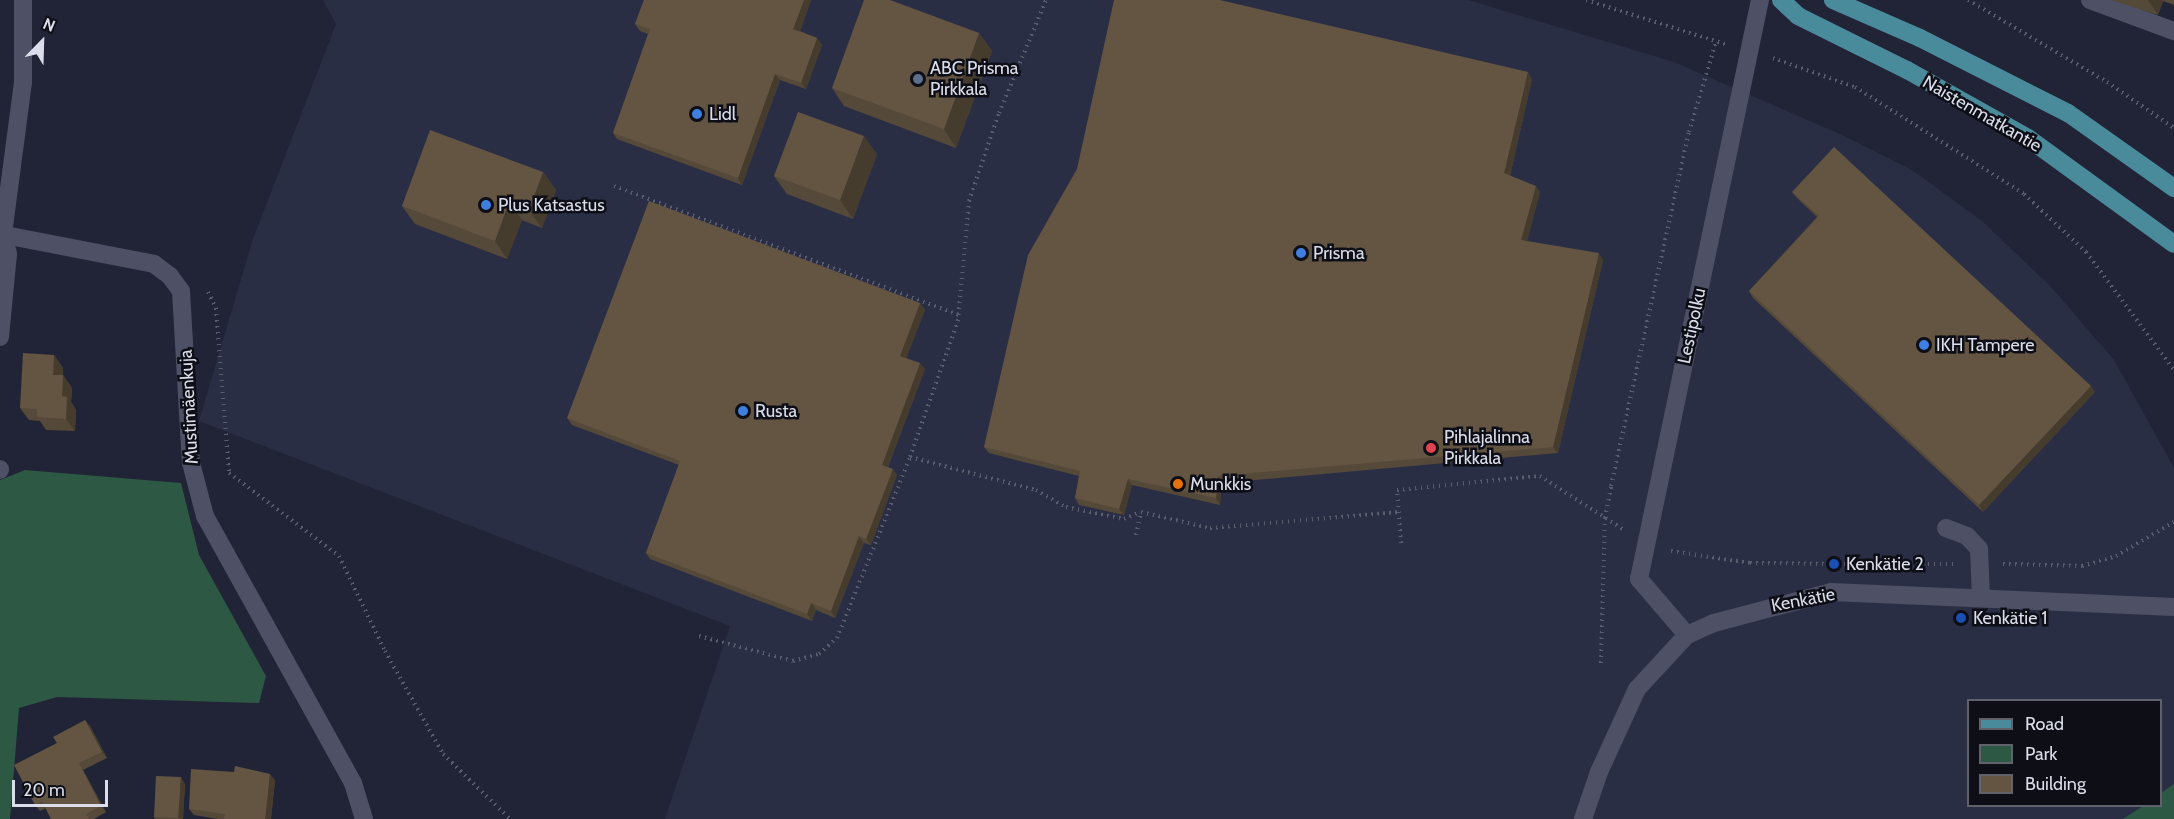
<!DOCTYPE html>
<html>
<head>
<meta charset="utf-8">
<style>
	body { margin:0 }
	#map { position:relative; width:2174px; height:819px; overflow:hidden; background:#212436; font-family:Cabin,sans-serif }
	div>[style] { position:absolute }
	.built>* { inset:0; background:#2a2e45 }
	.green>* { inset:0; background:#2d5843 }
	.path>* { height:4px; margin-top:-2px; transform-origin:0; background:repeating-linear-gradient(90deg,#5a5d6e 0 1.5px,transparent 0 6px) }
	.minor>* { height:18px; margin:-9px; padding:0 9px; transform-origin:9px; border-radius:9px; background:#4e5166 }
	.major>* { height:18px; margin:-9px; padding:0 9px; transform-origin:9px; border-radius:9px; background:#498b9b }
	.wall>* { inset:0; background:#554939 }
	.shaded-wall>* { inset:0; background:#453c2e }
	.building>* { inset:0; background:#635542 }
	.dots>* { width:16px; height:16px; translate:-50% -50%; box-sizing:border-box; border:3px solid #0d0e16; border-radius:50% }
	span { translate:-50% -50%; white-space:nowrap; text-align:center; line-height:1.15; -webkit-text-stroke:5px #0d0e16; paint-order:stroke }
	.poi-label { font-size:18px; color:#dbdeea }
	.left { translate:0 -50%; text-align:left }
	.street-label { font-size:18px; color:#dbdeea }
	.legend { position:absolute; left:1967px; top:699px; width:195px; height:108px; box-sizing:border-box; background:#0d0e16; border:2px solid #5f616b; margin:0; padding:8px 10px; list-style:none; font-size:18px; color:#dbdeea }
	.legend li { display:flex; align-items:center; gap:12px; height:30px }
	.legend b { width:30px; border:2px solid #5f616b }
	.north { position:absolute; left:12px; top:12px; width:60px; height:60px; -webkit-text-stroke:4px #0d0e16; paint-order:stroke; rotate:23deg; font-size:16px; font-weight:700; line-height:24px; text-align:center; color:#dbdeea }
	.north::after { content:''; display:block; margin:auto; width:21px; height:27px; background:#dbdeea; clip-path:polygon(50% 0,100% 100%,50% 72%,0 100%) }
	.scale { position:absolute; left:12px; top:780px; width:96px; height:27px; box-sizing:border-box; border:3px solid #dbdeea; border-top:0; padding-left:8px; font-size:18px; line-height:21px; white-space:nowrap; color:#dbdeea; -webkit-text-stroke:4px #0d0e16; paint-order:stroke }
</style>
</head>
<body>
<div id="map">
	<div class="built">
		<i style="clip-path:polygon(evenodd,323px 0,1468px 0,1674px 62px,1842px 135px,1912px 170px,1982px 221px,2051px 287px,2114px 360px,2174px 468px,2174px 819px,665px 819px,730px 626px,199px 421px,253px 239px,336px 24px,323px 0,1968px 700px,2160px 700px,2160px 806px,1968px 806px,1968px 700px)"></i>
	</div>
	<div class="green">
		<i style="clip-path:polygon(25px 470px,181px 483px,199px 555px,266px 676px,259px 703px,57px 697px,19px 708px,10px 819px,0 819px,0 480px)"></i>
		<i style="clip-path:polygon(2174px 784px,2174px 819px,2123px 819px,2143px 806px,2160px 806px,2161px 793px)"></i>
	</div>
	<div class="path">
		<i style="left:1586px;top:0;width:146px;rotate:17.6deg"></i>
		<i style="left:1968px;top:0;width:161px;rotate:30.5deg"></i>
		<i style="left:2107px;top:82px;width:81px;rotate:34.5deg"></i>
		<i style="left:1773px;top:58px;width:87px;rotate:19.5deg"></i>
		<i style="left:1855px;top:87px;width:200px;rotate:32.3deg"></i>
		<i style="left:2024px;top:194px;width:85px;rotate:43.1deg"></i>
		<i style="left:2086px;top:252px;width:147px;rotate:53.3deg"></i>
		<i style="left:614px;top:186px;width:368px;rotate:20.5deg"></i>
		<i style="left:208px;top:292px;width:18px;rotate:63deg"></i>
		<i style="left:216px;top:308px;width:166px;rotate:85.5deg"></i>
		<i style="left:229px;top:473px;width:138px;rotate:37deg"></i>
		<i style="left:339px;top:556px;width:106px;rotate:64.2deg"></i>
		<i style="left:385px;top:651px;width:118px;rotate:60.6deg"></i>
		<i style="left:443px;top:754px;width:93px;rotate:44.1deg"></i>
		<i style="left:910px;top:457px;width:130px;rotate:14.7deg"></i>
		<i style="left:1036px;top:490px;width:34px;rotate:30deg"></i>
		<i style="left:1066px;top:507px;width:59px;rotate:11.7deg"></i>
		<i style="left:1124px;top:519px;width:17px;rotate:-24deg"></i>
		<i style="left:1136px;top:535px;width:24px;rotate:-78deg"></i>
		<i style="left:1141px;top:512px;width:71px;rotate:13.1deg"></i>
		<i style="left:1210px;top:528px;width:190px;rotate:-4.8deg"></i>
		<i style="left:1401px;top:543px;width:53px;rotate:-94.3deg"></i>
		<i style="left:1397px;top:490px;width:144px;rotate:-5.6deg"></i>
		<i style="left:1540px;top:476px;width:100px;rotate:32.7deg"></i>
		<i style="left:1671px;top:551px;width:80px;rotate:8.6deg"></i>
		<i style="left:1750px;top:563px;width:80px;rotate:0.7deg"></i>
		<i style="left:1838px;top:564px;width:118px"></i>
		<i style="left:2003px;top:564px;width:79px;rotate:1.5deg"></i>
		<i style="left:2082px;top:566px;width:35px;rotate:-16deg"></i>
		<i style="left:2116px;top:556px;width:67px;rotate:-30.4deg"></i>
		<i style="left:699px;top:636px;width:97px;rotate:14.9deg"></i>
		<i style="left:793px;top:661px;width:27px;rotate:-15deg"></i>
		<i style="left:819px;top:654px;width:24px;rotate:-42deg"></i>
		<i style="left:837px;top:638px;width:195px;rotate:-68deg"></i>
		<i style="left:910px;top:457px;width:144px;rotate:-70.6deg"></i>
		<i style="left:958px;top:321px;width:121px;rotate:-84.8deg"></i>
		<i style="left:969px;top:201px;width:93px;rotate:-71.2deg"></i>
		<i style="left:999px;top:113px;width:122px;rotate:-67.4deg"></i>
		<i style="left:1601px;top:663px;width:145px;rotate:-88.4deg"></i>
		<i style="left:1605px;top:518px;width:33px;rotate:-79deg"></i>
		<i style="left:1611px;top:486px;width:362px;rotate:-77.6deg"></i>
		<i style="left:1689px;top:132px;width:94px;rotate:-73.3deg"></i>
	</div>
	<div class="minor">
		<i style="left:2090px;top:0;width:90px;rotate:20.3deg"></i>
		<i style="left:0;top:234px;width:157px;rotate:11deg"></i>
		<i style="left:154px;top:264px;width:20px;rotate:37deg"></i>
		<i style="left:170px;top:276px;width:19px;rotate:54deg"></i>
		<i style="left:181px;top:291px;width:172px;rotate:86.7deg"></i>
		<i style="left:191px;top:463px;width:55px;rotate:75.2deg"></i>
		<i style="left:205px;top:516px;width:305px;rotate:61deg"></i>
		<i style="left:353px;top:783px;width:38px;rotate:73deg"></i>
		<i style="left:0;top:337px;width:83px;rotate:-84.5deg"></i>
		<i style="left:8px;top:254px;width:21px;rotate:-104deg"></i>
		<i style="left:3px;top:234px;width:153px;rotate:-82.5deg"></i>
		<i style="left:23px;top:82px;width:82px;rotate:-90deg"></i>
		<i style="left:0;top:469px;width:1px;rotate:90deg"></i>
		<i style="left:1946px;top:528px;width:22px;rotate:21deg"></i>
		<i style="left:1967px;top:536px;width:18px;rotate:47deg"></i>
		<i style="left:1979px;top:549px;width:49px;rotate:87.7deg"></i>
		<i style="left:1687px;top:635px;width:74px;rotate:-130.6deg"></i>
		<i style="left:1639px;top:579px;width:592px;rotate:-78.2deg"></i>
		<i style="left:1583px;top:819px;width:50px;rotate:-71.2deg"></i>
		<i style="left:1599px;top:772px;width:91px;rotate:-65.4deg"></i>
		<i style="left:1637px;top:689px;width:74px;rotate:-47.2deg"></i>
		<i style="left:1687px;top:635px;width:30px;rotate:-24deg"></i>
		<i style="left:1714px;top:623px;width:121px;rotate:-14.8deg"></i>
		<i style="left:1831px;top:592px;width:343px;rotate:2.5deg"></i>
	</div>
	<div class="major">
		<i style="left:1781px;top:0;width:23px;rotate:43deg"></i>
		<i style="left:1798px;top:16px;width:122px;rotate:26.4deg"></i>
		<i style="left:1907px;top:70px;width:139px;rotate:29.3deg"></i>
		<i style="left:2028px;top:138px;width:180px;rotate:36deg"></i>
		<i style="left:1833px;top:0;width:95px;rotate:23.6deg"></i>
		<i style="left:1920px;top:38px;width:166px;rotate:26.9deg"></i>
		<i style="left:2068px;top:113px;width:130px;rotate:35.3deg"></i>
	</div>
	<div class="wall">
		<i style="clip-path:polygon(644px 0,811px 0,800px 31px,817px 38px,822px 45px,806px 89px,780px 80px,742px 185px,617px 139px,613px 133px,648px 34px,640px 31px,635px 24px)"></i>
		<i style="clip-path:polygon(2111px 0,2174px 0,2174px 5px,2163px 1px,2158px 15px)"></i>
		<i style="clip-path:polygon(979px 33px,992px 51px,956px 148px,844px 106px,832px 88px)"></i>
		<i style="clip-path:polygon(1532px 79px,1510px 176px,1540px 192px,1527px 241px,1603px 260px,1558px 453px,1222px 483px,1220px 505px,1132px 485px,1124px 515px,1079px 505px,1075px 498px,1079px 476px,989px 453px,984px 447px)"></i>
		<i style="clip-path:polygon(877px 154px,853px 219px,787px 194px,774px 176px)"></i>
		<i style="clip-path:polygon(543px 172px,556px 190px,542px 228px,522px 220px,507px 259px,415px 224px,402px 206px)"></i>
		<i style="clip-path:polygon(1792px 192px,2095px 392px,1983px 512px,1753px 298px,1749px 291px,1817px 217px,1797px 198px)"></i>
		<i style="clip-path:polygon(920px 303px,925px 310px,906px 358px,925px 369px,888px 467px,897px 475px,871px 545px,864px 543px,835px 618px,816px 610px,812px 621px,650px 559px,646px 553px,679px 465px,572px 425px,567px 418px)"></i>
		<i style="clip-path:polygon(54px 355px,63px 368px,63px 375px,72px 388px,71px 402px,76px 410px,75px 431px,46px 430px,40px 421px,29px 420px,20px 408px)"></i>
		<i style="clip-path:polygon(85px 720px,90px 726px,107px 758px,83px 770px,106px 812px,94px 819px,51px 819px,46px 808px,40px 811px,35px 805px,57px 743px)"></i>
		<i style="clip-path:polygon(275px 780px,271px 819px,218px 819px,194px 815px,189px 809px)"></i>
		<i style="clip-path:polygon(185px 784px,183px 819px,155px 819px,154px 817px)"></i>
	</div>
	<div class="shaded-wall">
		<i style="clip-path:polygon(804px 0,811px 0,798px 36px,793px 29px)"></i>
		<i style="clip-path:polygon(2148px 0,2162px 0,2163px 1px,2158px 15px)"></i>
		<i style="clip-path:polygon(979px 33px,992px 51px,956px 148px,944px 129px)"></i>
		<i style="clip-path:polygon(817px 38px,822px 45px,806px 89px,801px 83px)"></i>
		<i style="clip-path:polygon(1528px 72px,1532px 79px,1509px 180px,1504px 173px)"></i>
		<i style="clip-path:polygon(775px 74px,780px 80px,742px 185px,738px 178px)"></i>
		<i style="clip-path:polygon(864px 136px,877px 154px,853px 219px,840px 200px)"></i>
		<i style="clip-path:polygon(543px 172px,556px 190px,542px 228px,529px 210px)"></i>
		<i style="clip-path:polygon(1536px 186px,1540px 192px,1526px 246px,1521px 240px)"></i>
		<i style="clip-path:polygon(509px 202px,522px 220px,507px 259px,495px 241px)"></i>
		<i style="clip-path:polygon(1599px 253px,1603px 260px,1558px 453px,1553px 447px)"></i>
		<i style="clip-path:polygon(920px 303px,925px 310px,905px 362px,900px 356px)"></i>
		<i style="clip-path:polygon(54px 355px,63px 368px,62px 387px,53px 375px)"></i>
		<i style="clip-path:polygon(920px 363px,925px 369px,886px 471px,882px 465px)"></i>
		<i style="clip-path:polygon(63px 375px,72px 388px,71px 402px,76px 410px,75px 431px,66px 419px,62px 396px)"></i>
		<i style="clip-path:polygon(2091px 386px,2095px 392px,1983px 512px,1979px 505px)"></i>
		<i style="clip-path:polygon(893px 469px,897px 475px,871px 545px,866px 539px)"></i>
		<i style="clip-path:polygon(1218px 476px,1222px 483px,1220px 505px,1216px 498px)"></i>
		<i style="clip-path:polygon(1128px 479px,1132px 485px,1124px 515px,1119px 509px)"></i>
		<i style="clip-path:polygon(859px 536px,864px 543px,835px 618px,831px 611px)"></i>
		<i style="clip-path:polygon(811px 603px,816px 610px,812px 621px,807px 614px)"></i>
		<i style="clip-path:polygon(85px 720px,90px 726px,107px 758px,102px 752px)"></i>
		<i style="clip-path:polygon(79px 763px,83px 770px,106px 812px,101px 806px)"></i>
		<i style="clip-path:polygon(270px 774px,275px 780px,271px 819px,265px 819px)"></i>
		<i style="clip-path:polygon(181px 777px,185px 784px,183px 819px,178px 818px)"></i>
	</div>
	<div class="building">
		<i style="clip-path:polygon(644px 0,804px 0,793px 29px,817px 38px,801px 83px,775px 74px,738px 178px,613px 133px,650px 29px,635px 24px)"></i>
		<i style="clip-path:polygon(864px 0,890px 0,979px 33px,944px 129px,832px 88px)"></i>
		<i style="clip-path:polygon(1114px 0,1220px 0,1528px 72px,1504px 173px,1536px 186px,1521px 240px,1599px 253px,1553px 447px,1218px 476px,1216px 498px,1128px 479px,1119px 509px,1075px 498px,1080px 471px,984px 447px,1028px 255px,1077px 169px)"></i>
		<i style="clip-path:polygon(798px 112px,864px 136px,840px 200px,774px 176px)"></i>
		<i style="clip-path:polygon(430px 130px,543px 172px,529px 210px,509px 202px,495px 241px,402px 206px)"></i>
		<i style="clip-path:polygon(1834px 147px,2091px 386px,1979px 505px,1749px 291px,1819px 216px,1792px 192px)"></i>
		<i style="clip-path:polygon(649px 201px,920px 303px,900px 356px,920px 363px,882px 465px,893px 469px,866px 539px,859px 536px,831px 611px,811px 603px,807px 614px,646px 553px,680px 461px,567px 418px)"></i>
		<i style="clip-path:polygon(23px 353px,54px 355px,53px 375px,63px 375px,62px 396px,67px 397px,66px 419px,37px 417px,37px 409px,20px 408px)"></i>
		<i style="clip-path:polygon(85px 720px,102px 752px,79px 763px,101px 806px,86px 814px,89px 819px,51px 819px,42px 801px,35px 805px,14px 765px,57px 743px,53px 737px)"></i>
		<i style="clip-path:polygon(235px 766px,270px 774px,265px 819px,224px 819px,225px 814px,189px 809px,191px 769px,234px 772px)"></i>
		<i style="clip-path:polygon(156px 776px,181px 777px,178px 818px,154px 817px)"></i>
	</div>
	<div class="dots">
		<i style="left:918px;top:79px;background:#5c6f8a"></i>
		<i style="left:697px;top:114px;background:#3f7fe0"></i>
		<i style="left:486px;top:205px;background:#3f7fe0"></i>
		<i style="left:1301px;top:253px;background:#3f7fe0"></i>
		<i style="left:1924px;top:345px;background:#3f7fe0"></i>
		<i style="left:743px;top:411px;background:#3f7fe0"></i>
		<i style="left:1431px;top:448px;background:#e0444e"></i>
		<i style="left:1178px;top:484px;background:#e8710a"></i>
		<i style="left:1834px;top:564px;background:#1a4fb4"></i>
		<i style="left:1961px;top:618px;background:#1a4fb4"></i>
	</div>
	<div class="poi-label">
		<span class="left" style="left:930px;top:79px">ABC Prisma<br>Pirkkala</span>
		<span class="left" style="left:709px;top:114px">Lidl</span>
		<span class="left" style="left:498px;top:205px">Plus Katsastus</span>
		<span class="left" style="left:1313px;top:253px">Prisma</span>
		<span class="left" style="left:1936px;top:345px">IKH Tampere</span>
		<span class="left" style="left:755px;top:411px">Rusta</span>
		<span class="left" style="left:1444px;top:448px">Pihlajalinna<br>Pirkkala</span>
		<span class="left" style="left:1190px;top:484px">Munkkis</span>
		<span class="left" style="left:1846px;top:564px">Kenkätie 2</span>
		<span class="left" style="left:1973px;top:618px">Kenkätie 1</span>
	</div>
	<div class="street-label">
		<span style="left:1982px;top:114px;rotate:30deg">Naistenmatkantie</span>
		<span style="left:1692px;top:326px;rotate:-78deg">Lestipolku</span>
		<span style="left:189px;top:407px;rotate:-93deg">Mustimäenkuja</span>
		<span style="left:1803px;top:600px;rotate:-11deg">Kenkätie</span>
	</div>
	<ul class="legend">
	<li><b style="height:8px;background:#498b9b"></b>Road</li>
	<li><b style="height:16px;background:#2d5843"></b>Park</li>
	<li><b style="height:16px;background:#635542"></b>Building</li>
	</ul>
	<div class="north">N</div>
	<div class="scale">20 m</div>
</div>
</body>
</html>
